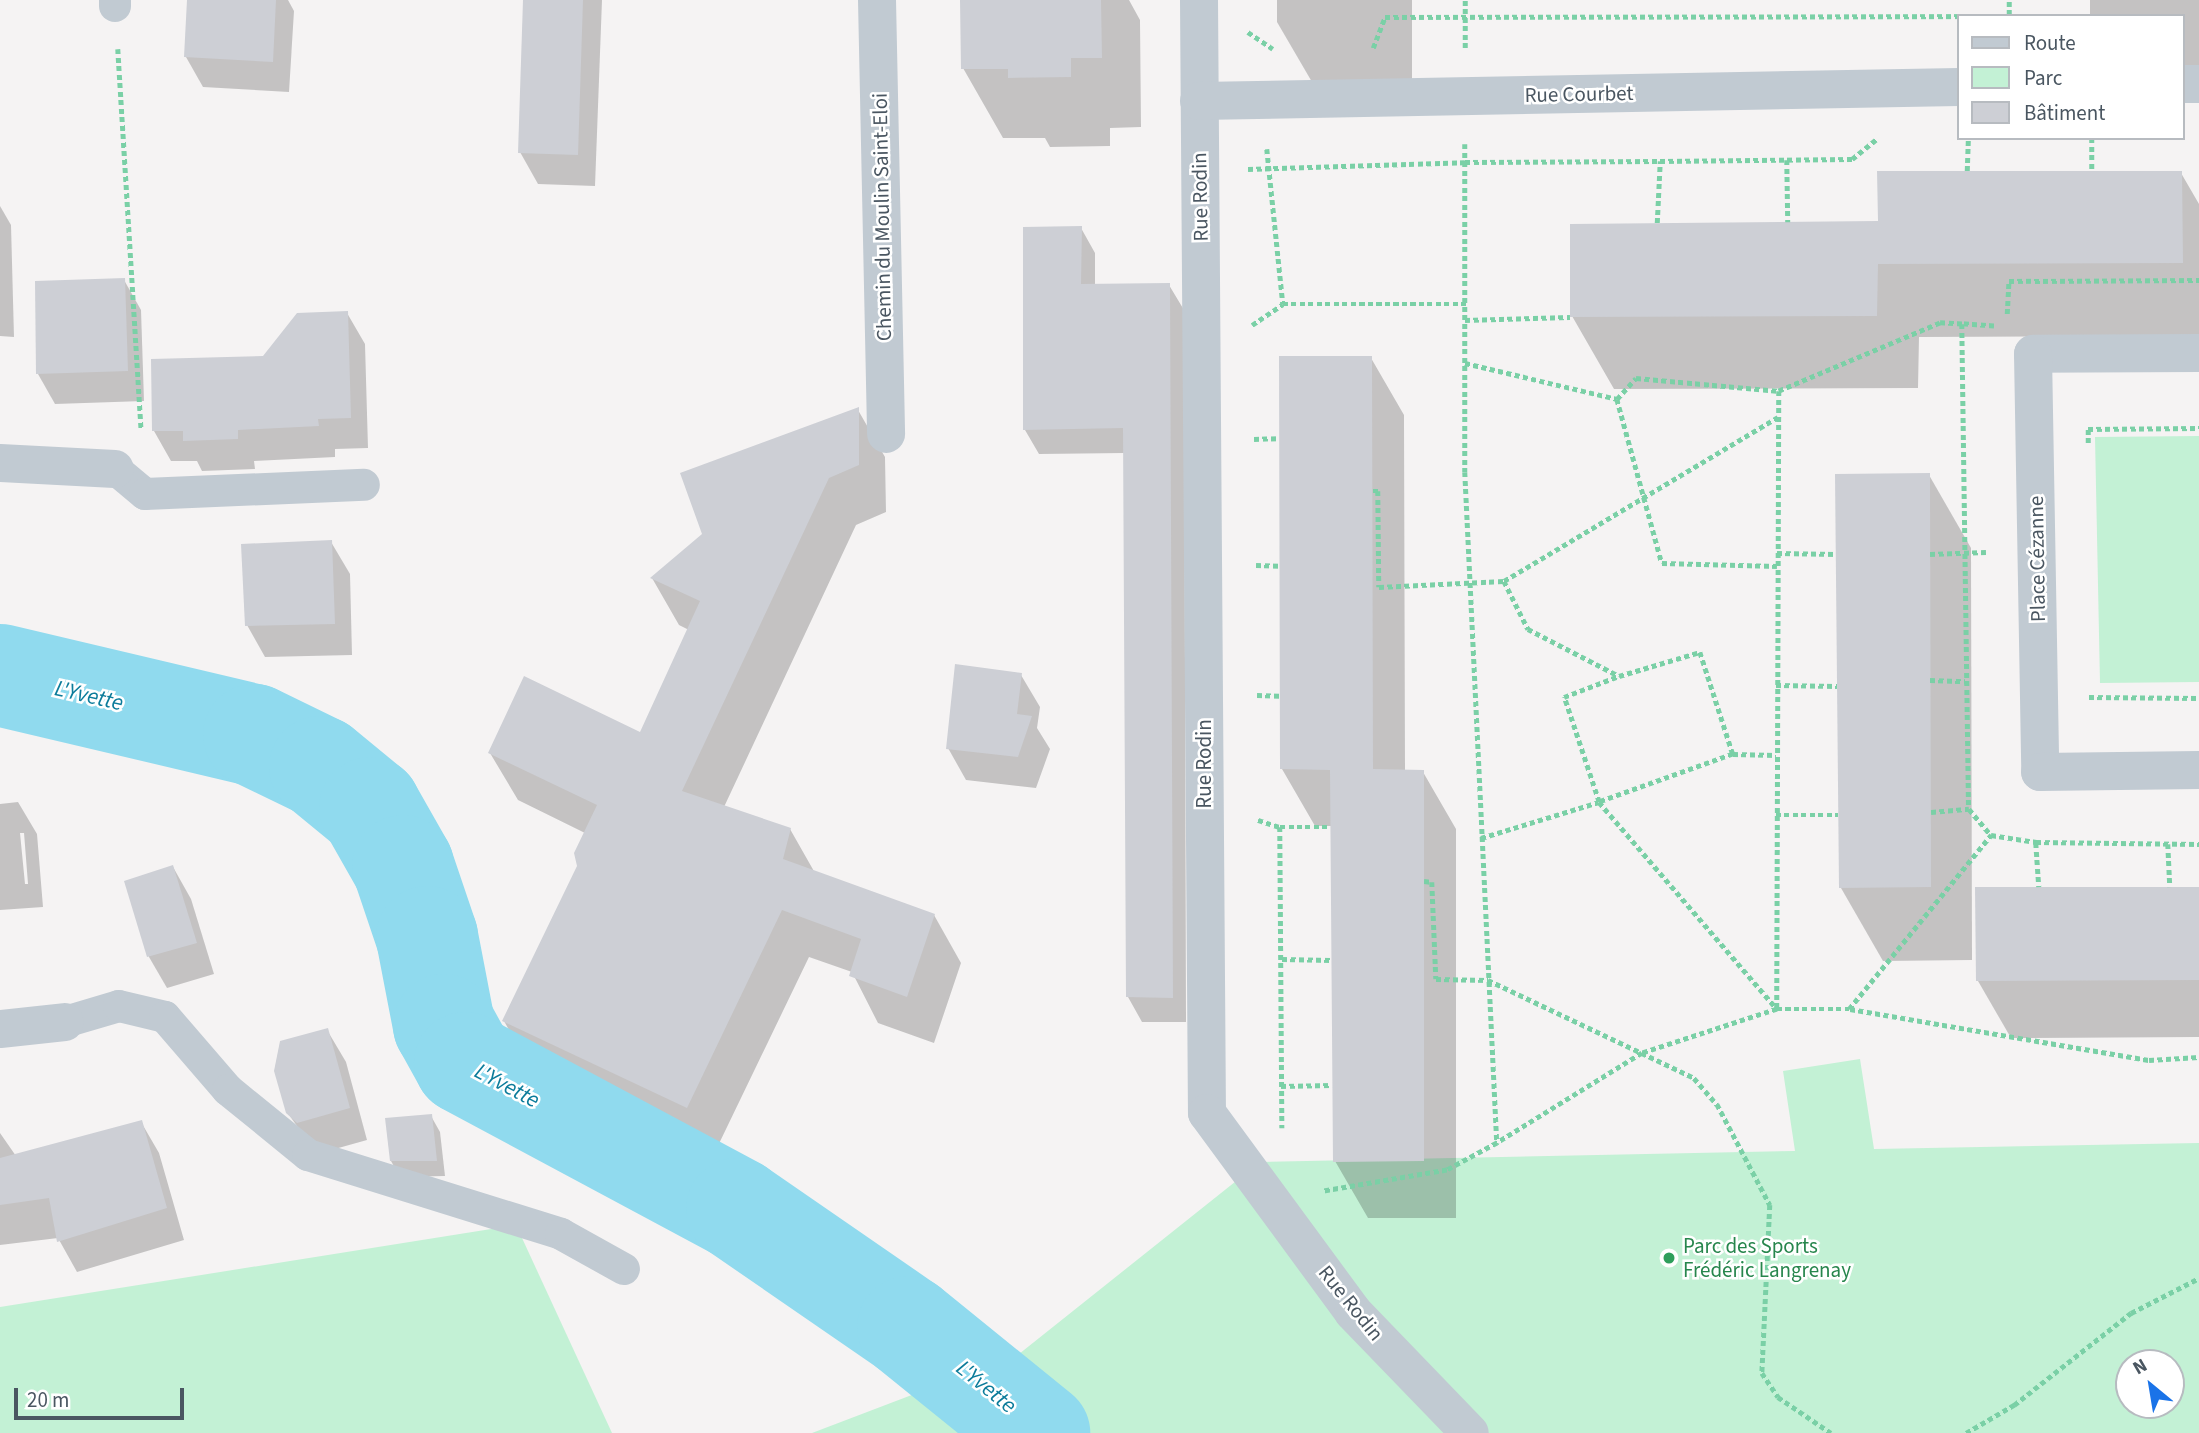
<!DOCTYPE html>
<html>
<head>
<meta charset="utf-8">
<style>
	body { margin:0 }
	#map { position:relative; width:2199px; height:1433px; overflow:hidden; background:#f5f3f3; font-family:"Source Sans 3",sans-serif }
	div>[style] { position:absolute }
	.green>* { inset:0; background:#c3f1d5 }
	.shadow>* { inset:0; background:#0003 }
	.river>* { height:102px; margin:-51px; padding:0 51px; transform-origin:51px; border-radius:51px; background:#90daee }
	.building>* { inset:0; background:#cdcfd5 }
	.path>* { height:4.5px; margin-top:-2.25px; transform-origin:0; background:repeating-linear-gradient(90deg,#7ad0a6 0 5px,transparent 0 8.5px) }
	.lane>* { height:32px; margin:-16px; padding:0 16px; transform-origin:16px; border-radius:16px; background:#c1cad2 }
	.street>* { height:38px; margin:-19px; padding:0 19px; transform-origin:19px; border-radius:19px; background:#c1cad2 }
	.dots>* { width:19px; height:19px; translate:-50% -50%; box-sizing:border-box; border:4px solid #fff; border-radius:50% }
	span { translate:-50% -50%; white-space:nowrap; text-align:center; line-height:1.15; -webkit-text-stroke:5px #fff; paint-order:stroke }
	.street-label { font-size:21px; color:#4a5661 }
	.leisure-label { font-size:21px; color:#27864d }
	.left { translate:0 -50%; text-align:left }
	.water-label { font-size:23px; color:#0c7c9b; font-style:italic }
	.legend { position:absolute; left:1957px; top:14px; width:228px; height:126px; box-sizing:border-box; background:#fff; border:2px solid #b7bbc0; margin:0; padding:9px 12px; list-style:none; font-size:21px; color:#4a5661 }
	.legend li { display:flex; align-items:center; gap:14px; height:35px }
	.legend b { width:35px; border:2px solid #b7bbc0 }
	.north { position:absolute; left:2115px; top:1349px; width:70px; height:70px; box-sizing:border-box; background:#fff; border:2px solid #b7bbc0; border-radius:50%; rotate:330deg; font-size:19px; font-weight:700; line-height:28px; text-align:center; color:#4a5661 }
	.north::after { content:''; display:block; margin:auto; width:24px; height:32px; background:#1a73e8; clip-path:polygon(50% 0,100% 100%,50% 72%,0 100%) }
	.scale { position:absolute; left:14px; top:1388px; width:170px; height:32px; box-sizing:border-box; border:4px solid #4a5661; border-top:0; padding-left:9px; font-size:21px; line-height:24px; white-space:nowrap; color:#4a5661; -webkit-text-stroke:5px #fff; paint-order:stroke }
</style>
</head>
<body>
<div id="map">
	<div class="green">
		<i style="clip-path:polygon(2199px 436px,2199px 682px,2100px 683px,2095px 437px)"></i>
		<i style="clip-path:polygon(evenodd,1860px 1059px,1874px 1149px,2199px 1143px,2199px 1433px,812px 1433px,1019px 1354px,1260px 1162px,1795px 1151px,1783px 1071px,1860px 1059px,2129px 1363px,2171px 1363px,2171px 1405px,2129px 1405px,2129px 1363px)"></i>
		<i style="clip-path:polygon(516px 1225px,612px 1433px,0 1433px,0 1307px)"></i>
	</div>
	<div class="shadow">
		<i style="clip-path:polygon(189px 0,288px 0,294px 11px,289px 92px,203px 87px,186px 57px)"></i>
		<i style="clip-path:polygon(525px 0,602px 0,595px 186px,538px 184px,520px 152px)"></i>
		<i style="clip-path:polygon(962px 0,1129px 0,1140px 20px,1141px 127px,1110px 128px,1110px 146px,1050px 147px,1045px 138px,1003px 138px,963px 68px)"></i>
		<i style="clip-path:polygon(1277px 0,1412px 0,1412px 93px,1319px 94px,1277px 22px)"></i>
		<i style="clip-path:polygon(2090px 0,2199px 0,2199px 90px,2183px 90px,2183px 16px,2090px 16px)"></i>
		<i style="clip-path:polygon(2181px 173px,2199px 204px,2199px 336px,1919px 337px,1918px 388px,1614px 389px,1572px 316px,1880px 222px)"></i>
		<i style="clip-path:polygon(0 206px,11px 225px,14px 337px,0 336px)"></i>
		<i style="clip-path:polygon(1081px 228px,1095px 253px,1095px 286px,1169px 285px,1184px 310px,1186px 1022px,1142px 1022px,1128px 997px,1125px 453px,1039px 454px,1025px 430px)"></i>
		<i style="clip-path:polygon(124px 280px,141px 310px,144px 401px,55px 404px,38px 374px)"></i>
		<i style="clip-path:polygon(347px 313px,365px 344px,368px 448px,335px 449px,335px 457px,254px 461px,255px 469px,202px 471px,197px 461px,171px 461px,154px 431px,264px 358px)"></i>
		<i style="clip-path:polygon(1371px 358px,1404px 415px,1405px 771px,1423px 772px,1456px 829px,1456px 1218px,1368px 1218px,1335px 1161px,1332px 826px,1315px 826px,1282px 769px)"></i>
		<i style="clip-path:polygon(858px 410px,885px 457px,886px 512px,856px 525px,724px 807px,790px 829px,815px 873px,934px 915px,961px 963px,934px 1043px,878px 1023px,852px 972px,809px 957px,714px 1154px,531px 1069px,504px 1021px,579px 866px,585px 833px,518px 800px,490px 753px,641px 734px,689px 630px,679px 625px,652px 578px)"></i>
		<i style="clip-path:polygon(1929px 475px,1971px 548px,1972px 960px,1883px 961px,1841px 888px)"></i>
		<i style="clip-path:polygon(331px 542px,350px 574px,352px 655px,265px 657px,247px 625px)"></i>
		<i style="clip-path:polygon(1021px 675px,1040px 707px,1037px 728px,1050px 749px,1036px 788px,966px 780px,948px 748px)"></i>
		<i style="clip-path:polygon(evenodd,18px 802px,37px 834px,43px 907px,0 910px,0 804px,18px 802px,20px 833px,24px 833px,28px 884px,25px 884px,20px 833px)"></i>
		<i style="clip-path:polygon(173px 867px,191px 899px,214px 974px,167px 988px,149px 957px,126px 882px)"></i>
		<i style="clip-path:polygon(2199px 889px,2199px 1037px,2011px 1038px,1978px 981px)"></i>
		<i style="clip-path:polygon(327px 1030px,346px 1062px,367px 1140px,317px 1154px,287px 1112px)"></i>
		<i style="clip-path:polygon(431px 1116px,440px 1132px,445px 1176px,400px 1177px,391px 1161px)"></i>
		<i style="clip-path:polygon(141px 1122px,159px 1153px,184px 1240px,77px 1272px,58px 1238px,0 1245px,0 1133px,16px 1156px)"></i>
	</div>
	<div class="river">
		<i style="left:0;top:675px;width:261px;rotate:13.3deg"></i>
		<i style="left:254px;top:735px;width:73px;rotate:25.9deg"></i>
		<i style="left:320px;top:767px;width:65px;rotate:39.4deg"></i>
		<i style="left:370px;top:808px;width:67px;rotate:60.4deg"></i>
		<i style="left:403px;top:866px;width:75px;rotate:71.3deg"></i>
		<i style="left:427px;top:937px;width:90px;rotate:79.1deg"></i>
		<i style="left:444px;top:1025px;width:43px;rotate:61.1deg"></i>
		<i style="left:465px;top:1063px;width:309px;rotate:28.2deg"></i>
		<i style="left:737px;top:1209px;width:208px;rotate:34.6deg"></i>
		<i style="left:908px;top:1327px;width:169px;rotate:39deg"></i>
	</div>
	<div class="building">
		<i style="clip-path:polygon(187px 0,276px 0,273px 62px,184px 57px)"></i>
		<i style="clip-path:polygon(523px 0,583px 0,578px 155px,518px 153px)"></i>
		<i style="clip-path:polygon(960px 0,1101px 0,1102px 58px,1071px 58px,1071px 77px,1008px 78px,1008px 69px,961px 69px)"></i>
		<i style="clip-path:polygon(1877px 171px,2182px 171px,2183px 263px,1878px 264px,1877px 316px,1570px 317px,1570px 224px,1878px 221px)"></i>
		<i style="clip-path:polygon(1082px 226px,1081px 284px,1170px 283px,1173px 998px,1126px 997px,1123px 428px,1023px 430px,1023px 227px)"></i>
		<i style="clip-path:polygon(125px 278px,128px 371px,36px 374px,35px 281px)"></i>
		<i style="clip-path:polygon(348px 311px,351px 418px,318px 419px,319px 426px,238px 430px,238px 439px,183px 441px,183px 431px,152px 431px,151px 359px,263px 356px,297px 313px)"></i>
		<i style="clip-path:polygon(1279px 356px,1372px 356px,1373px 769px,1424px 770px,1424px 1161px,1333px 1162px,1330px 770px,1280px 769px)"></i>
		<i style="clip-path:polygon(859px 407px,859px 465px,829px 478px,682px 791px,791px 828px,783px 859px,935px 914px,907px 997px,849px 976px,861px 939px,782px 910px,687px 1108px,502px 1021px,577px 866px,574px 853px,597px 805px,488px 753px,524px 676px,640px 732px,700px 601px,650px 578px,702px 534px,680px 473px)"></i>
		<i style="clip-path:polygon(1930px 473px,1931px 887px,1839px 888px,1835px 474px)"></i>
		<i style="clip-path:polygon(332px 540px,335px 624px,245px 626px,241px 544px)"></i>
		<i style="clip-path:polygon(955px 664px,1022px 673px,1017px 714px,1032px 716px,1018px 757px,946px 749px)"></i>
		<i style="clip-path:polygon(173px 865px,197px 943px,147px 957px,124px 881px)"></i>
		<i style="clip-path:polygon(1975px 887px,2199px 887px,2199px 980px,1976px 981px)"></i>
		<i style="clip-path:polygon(328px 1028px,350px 1108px,297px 1123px,286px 1113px,274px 1071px,280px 1041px)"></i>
		<i style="clip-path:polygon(432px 1114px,437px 1161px,390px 1161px,385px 1118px)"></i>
		<i style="clip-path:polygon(142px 1120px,167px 1208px,57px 1242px,49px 1198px,0 1205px,0 1158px)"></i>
	</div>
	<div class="path">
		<i style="left:2009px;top:15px;width:15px;rotate:-90deg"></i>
		<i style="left:1248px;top:32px;width:30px;rotate:34deg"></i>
		<i style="left:1373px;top:48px;width:33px;rotate:-69deg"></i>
		<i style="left:1385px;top:17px;width:624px;rotate:-0.09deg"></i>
		<i style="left:1465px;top:48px;width:48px;rotate:-90deg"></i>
		<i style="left:118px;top:49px;width:380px;rotate:86.5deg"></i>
		<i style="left:2092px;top:138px;width:33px;rotate:90deg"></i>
		<i style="left:1465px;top:144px;width:18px;rotate:90deg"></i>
		<i style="left:1465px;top:162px;width:195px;rotate:-0.3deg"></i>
		<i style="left:1660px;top:161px;width:192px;rotate:-0.6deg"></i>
		<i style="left:1852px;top:159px;width:32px;rotate:-39deg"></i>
		<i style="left:1267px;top:149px;width:156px;rotate:84.1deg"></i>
		<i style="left:1787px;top:160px;width:62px;rotate:89.1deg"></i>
		<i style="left:1248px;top:169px;width:217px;rotate:-1.8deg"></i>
		<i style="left:1465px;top:162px;width:310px;rotate:90deg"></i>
		<i style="left:1465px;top:472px;width:672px;rotate:87.27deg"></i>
		<i style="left:1497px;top:1143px;width:57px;rotate:151.6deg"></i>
		<i style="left:1447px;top:1170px;width:125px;rotate:170.3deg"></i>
		<i style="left:1967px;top:171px;width:33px;rotate:-88deg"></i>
		<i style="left:1657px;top:223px;width:62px;rotate:-87.2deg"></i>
		<i style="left:2007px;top:314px;width:33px;rotate:-87deg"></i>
		<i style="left:2009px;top:281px;width:190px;rotate:-0.3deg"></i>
		<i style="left:1465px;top:320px;width:105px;rotate:-1.6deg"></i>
		<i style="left:1962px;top:324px;width:22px;rotate:-177deg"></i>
		<i style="left:1940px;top:323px;width:175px;rotate:157.1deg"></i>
		<i style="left:1779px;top:391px;width:618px;rotate:90.19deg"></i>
		<i style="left:1777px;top:1009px;width:72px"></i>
		<i style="left:1849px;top:1009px;width:225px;rotate:-50.8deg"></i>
		<i style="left:1252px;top:325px;width:37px;rotate:-34deg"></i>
		<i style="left:1283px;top:304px;width:183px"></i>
		<i style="left:1994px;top:326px;width:32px;rotate:-176deg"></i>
		<i style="left:1962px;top:324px;width:485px;rotate:89.2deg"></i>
		<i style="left:1969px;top:809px;width:34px;rotate:50deg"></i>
		<i style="left:1991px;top:835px;width:46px;rotate:8.8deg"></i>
		<i style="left:2036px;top:842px;width:163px;rotate:0.7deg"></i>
		<i style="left:1465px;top:363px;width:156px;rotate:13.3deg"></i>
		<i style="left:1617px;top:399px;width:170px;rotate:74.7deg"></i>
		<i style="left:1662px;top:563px;width:115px;rotate:1.5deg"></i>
		<i style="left:1617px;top:399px;width:28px;rotate:-48deg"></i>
		<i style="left:1636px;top:378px;width:144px;rotate:5.2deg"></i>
		<i style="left:1254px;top:439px;width:25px;rotate:-2deg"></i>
		<i style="left:2088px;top:443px;width:14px;rotate:-90deg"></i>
		<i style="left:2088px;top:429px;width:111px;rotate:-0.5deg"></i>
		<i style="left:1373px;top:491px;width:5px"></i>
		<i style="left:1378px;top:491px;width:96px;rotate:89.4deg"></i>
		<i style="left:1379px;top:587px;width:125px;rotate:-2.7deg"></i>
		<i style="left:1504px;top:581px;width:319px;rotate:-30.9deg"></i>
		<i style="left:1777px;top:553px;width:59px;rotate:1deg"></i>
		<i style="left:1930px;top:554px;width:56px;rotate:-2deg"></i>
		<i style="left:1256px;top:565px;width:24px;rotate:2deg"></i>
		<i style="left:1504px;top:581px;width:54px;rotate:63.4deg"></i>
		<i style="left:1528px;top:629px;width:102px;rotate:27.3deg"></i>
		<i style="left:1619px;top:676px;width:84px;rotate:-16.5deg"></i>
		<i style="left:1700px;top:652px;width:107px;rotate:72.1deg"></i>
		<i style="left:1733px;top:754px;width:142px;rotate:160.3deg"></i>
		<i style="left:1599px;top:802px;width:111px;rotate:-108.4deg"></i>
		<i style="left:1564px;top:697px;width:59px;rotate:-20.9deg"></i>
		<i style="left:1930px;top:680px;width:35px;rotate:2deg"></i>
		<i style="left:1776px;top:685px;width:61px;rotate:0.9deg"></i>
		<i style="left:1257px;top:695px;width:23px;rotate:2deg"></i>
		<i style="left:2089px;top:697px;width:110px;rotate:0.5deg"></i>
		<i style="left:1733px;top:754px;width:43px;rotate:1.3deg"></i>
		<i style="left:1931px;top:812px;width:38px;rotate:-5deg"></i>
		<i style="left:1776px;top:815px;width:62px"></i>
		<i style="left:1258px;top:820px;width:23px;rotate:18deg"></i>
		<i style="left:1280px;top:827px;width:301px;rotate:89.6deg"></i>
		<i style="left:1280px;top:827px;width:50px"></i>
		<i style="left:1481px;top:838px;width:123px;rotate:-17deg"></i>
		<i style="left:1599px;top:802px;width:273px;rotate:49.3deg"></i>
		<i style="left:1777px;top:1009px;width:142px;rotate:161.9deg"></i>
		<i style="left:1642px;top:1053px;width:171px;rotate:148.2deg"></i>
		<i style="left:2036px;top:843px;width:44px;rotate:86.1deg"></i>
		<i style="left:2168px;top:844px;width:43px;rotate:87.3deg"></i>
		<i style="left:1424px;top:881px;width:8px;rotate:7deg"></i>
		<i style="left:1432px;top:882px;width:97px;rotate:87.6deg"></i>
		<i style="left:1436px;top:979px;width:52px;rotate:1.1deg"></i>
		<i style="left:1488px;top:980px;width:228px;rotate:25.4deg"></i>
		<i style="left:1694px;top:1078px;width:35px;rotate:49deg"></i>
		<i style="left:1717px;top:1104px;width:114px;rotate:62.3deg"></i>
		<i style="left:1770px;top:1205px;width:168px;rotate:92.7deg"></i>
		<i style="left:1762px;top:1373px;width:29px;rotate:56deg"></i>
		<i style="left:1778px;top:1397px;width:64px;rotate:34.2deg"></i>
		<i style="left:1282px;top:959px;width:49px;rotate:1.2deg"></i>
		<i style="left:1850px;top:1009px;width:303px;rotate:9.7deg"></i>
		<i style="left:2149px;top:1060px;width:50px;rotate:-3.4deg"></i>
		<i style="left:1281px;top:1086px;width:51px;rotate:-1.1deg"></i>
		<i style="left:1966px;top:1433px;width:56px;rotate:-30.3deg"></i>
		<i style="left:2014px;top:1405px;width:149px;rotate:-38.2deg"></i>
		<i style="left:2131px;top:1313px;width:76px;rotate:-27.2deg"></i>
	</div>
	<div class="lane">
		<i style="left:115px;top:0;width:6px;rotate:90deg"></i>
		<i style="left:115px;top:469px;width:39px;rotate:40deg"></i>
		<i style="left:145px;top:494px;width:219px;rotate:-2.4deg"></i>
		<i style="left:65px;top:1022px;width:56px;rotate:-16.5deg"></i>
		<i style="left:119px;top:1006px;width:47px;rotate:13.4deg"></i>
		<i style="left:165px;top:1017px;width:96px;rotate:49.2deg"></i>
		<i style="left:228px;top:1090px;width:103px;rotate:39.1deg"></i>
		<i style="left:308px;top:1155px;width:265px;rotate:17.3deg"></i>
		<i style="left:561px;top:1234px;width:72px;rotate:29.1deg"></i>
	</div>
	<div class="street">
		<i style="left:877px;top:0;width:434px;rotate:88.8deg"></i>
		<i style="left:1199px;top:0;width:1113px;rotate:89.59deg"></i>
		<i style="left:1207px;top:1113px;width:247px;rotate:53.7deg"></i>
		<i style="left:1353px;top:1312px;width:168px;rotate:46deg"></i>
		<i style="left:2183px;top:84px;width:16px"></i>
		<i style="left:1199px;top:101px;width:760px;rotate:-1.06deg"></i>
		<i style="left:2199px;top:353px;width:166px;rotate:179.7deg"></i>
		<i style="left:2033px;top:354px;width:418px;rotate:89deg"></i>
		<i style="left:2040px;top:772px;width:159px;rotate:-0.7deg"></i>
		<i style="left:0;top:463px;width:115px;rotate:3deg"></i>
		<i style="left:0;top:1029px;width:65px;rotate:-6.1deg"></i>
	</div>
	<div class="dots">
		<i style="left:1669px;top:1258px;background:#2e9e5b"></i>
	</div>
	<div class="street-label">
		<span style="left:1579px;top:94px;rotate:-1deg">Rue Courbet</span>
		<span style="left:1200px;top:197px;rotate:-91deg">Rue Rodin</span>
		<span style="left:882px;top:217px;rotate:-91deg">Chemin du Moulin Saint-Eloi</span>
		<span style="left:2037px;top:559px;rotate:-91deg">Place Cézanne</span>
		<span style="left:1204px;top:764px;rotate:-90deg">Rue Rodin</span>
		<span style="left:1351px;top:1303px;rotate:51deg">Rue Rodin</span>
	</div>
	<div class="leisure-label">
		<span class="left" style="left:1683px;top:1258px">Parc des Sports<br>Frédéric Langrenay</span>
	</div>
	<div class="water-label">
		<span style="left:89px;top:696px;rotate:13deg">L'Yvette</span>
		<span style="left:507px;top:1086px;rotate:28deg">L'Yvette</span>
		<span style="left:986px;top:1387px;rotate:39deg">L'Yvette</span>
	</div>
	<ul class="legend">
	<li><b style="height:9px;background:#c1cad2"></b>Route</li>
	<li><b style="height:19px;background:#c3f1d5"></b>Parc</li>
	<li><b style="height:19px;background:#cdcfd5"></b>Bâtiment</li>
	</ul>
	<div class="north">N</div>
	<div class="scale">20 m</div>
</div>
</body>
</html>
